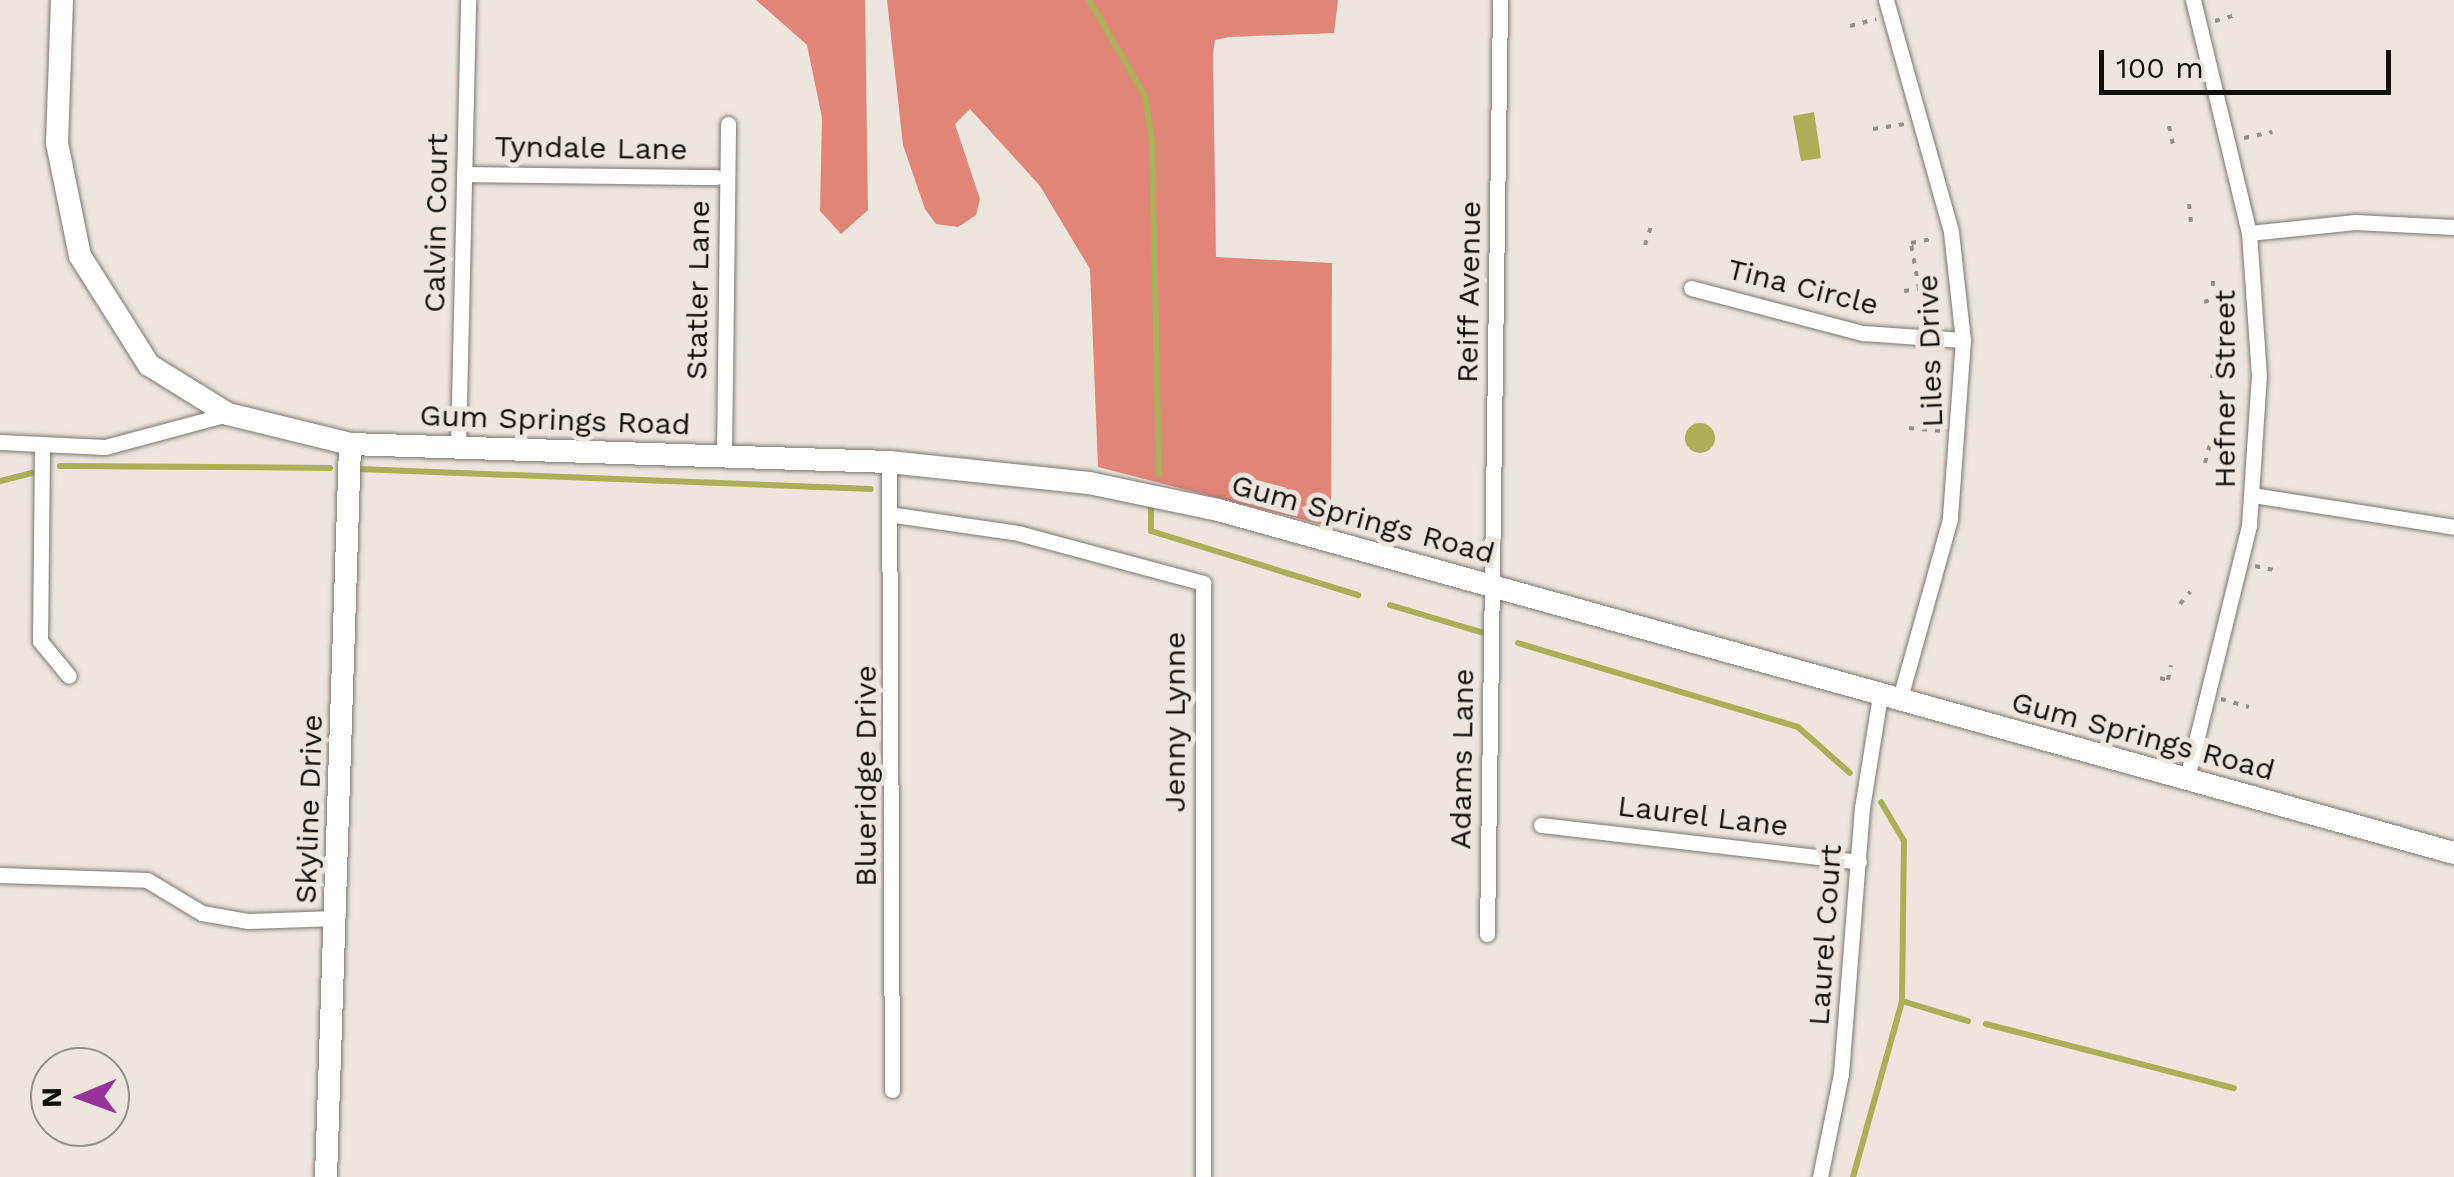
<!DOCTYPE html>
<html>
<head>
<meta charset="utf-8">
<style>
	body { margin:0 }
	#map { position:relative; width:2454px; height:1177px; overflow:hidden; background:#ece6df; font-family:"Work Sans",sans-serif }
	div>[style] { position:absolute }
	.forest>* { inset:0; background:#e08578 }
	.water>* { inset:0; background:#a9b057 }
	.round { border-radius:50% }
	.stream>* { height:6px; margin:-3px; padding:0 3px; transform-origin:3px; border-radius:3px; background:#a9b057 }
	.path>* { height:4px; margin-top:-2px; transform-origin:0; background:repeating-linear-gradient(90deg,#938f89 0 5px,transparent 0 13px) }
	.roads { filter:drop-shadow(0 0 2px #7c7670) drop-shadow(0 0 2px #7c7670) }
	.street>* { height:15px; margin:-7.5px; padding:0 7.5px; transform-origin:7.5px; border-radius:7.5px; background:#fff }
	.secondary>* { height:22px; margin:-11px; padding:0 11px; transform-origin:11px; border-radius:11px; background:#fff }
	span { translate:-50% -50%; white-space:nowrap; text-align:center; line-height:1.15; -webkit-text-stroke:10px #ece6df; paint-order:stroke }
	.street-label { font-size:30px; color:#110f0c }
	.north { position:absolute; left:30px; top:1047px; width:100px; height:100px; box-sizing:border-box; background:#ece6df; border:2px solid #94908b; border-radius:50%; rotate:269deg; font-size:28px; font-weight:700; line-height:40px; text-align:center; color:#110f0c }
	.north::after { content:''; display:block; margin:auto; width:35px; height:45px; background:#973399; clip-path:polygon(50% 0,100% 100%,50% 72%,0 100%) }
	.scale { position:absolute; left:2099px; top:50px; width:292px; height:45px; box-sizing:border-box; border:5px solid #110f0c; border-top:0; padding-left:12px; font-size:30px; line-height:35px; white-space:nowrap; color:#110f0c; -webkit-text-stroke:8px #ece6df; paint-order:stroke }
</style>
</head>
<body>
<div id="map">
	<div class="forest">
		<i style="clip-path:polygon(756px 0,865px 0,868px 210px,841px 234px,820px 211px,822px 118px,807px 45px)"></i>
		<i style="clip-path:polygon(887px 0,1338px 0,1334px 33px,1229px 37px,1215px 40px,1213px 54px,1216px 257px,1332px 263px,1331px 527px,1098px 467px,1090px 269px,1040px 186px,970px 109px,955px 124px,980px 199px,976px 215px,958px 227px,936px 224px,925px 209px,903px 145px)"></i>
	</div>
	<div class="water">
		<i style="clip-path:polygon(1814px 112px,1821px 158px,1801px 161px,1793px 116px)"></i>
		<i class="round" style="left:1685px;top:423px;width:30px;height:30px"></i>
	</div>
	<div class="stream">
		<i style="left:1089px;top:0;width:111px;rotate:59.7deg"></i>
		<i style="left:1145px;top:96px;width:47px;rotate:81.3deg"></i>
		<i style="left:1152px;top:142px;width:332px;rotate:88.8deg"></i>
		<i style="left:60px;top:466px;width:270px;rotate:0.4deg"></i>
		<i style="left:359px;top:469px;width:512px;rotate:2.24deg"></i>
		<i style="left:0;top:481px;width:33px;rotate:-14deg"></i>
		<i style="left:1151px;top:508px;width:23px;rotate:90deg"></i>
		<i style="left:1151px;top:531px;width:217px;rotate:17.2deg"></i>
		<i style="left:1390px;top:605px;width:101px;rotate:16.6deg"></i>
		<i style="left:1518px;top:643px;width:292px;rotate:16.7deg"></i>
		<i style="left:1798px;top:727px;width:69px;rotate:41.5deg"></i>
		<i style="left:1902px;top:1001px;width:69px;rotate:16.9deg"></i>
		<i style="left:1986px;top:1024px;width:256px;rotate:14.5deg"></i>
		<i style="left:1853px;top:1177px;width:183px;rotate:-74.4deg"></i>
		<i style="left:1902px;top:1001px;width:160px;rotate:-89.3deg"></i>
		<i style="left:1904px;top:841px;width:45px;rotate:-120.5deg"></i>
	</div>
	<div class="path">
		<i style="left:2215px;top:21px;width:22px;rotate:-16deg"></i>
		<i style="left:1850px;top:26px;width:27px;rotate:-15deg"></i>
		<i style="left:2169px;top:126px;width:24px;rotate:78deg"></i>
		<i style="left:1873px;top:129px;width:32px;rotate:-9deg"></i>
		<i style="left:2244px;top:138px;width:29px;rotate:-12deg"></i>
		<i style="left:2189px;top:204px;width:18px;rotate:84deg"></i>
		<i style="left:1645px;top:245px;width:25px;rotate:-72deg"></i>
		<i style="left:1904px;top:291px;width:15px;rotate:-8deg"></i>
		<i style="left:1919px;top:289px;width:47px;rotate:-99.9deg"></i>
		<i style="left:1911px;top:243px;width:25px;rotate:-11deg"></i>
		<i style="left:2204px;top:302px;width:9px;rotate:-18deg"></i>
		<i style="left:2213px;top:299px;width:19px;rotate:-90deg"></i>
		<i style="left:2212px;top:378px;width:19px;rotate:-81deg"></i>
		<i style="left:1909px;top:428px;width:32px;rotate:5deg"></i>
		<i style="left:2205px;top:463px;width:28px;rotate:-75deg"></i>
		<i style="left:2255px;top:566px;width:24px;rotate:12deg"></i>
		<i style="left:2180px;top:604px;width:16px;rotate:-50deg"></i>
		<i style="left:2160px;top:678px;width:8px;rotate:14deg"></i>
		<i style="left:2168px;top:680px;width:15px;rotate:-79deg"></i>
		<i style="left:2221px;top:699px;width:29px;rotate:16deg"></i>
	</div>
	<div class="roads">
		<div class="street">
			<i style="left:1886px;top:0;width:241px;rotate:74.3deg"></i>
			<i style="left:1951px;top:232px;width:109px;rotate:83.7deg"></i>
			<i style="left:1963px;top:340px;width:179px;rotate:94.2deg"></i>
			<i style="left:1950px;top:519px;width:190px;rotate:105.6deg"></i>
			<i style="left:464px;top:174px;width:252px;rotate:0.7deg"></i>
			<i style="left:2249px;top:233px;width:107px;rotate:-5.9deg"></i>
			<i style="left:2355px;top:222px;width:99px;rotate:2.9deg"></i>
			<i style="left:1691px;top:288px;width:178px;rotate:14.7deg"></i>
			<i style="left:1863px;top:333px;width:100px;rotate:4deg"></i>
			<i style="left:0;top:442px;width:105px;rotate:2.7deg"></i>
			<i style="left:105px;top:447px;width:127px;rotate:-15deg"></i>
			<i style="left:458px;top:447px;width:447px;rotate:-88.7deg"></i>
			<i style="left:42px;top:449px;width:192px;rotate:90.6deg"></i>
			<i style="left:40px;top:641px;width:45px;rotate:50.4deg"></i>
			<i style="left:724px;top:456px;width:332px;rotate:-89.3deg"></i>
			<i style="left:889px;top:462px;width:628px;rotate:89.73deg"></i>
			<i style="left:2253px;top:495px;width:204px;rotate:9deg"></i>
			<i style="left:895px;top:515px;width:124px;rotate:8.3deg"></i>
			<i style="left:1018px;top:533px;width:192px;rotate:15.1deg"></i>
			<i style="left:1203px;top:583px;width:594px;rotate:90deg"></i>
			<i style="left:2187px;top:778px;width:260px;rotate:-76.2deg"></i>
			<i style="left:2249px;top:525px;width:149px;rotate:-86.2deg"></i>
			<i style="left:2259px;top:376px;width:143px;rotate:-94deg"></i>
			<i style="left:2249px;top:233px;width:240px;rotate:-103.5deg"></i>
			<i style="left:1541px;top:825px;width:320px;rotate:6.6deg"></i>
			<i style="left:0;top:875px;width:147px;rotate:1.9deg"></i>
			<i style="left:147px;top:880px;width:64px;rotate:31deg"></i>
			<i style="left:202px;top:913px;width:47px;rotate:9.9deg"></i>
			<i style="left:248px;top:921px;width:88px;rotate:-2deg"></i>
			<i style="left:1487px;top:934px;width:934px;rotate:-89.2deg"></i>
			<i style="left:1820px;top:1177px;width:105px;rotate:-78.5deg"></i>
			<i style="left:1841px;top:1074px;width:267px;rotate:-85.5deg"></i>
			<i style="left:1862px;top:808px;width:113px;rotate:-80.9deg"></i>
		</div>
		<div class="secondary">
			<i style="left:62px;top:0;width:143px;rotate:92deg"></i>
			<i style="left:57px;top:143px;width:115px;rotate:78.5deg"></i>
			<i style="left:80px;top:256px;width:129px;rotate:57.7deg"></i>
			<i style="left:149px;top:365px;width:93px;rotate:31.8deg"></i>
			<i style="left:228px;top:414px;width:126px;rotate:13.8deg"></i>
			<i style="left:350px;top:444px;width:539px;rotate:1.91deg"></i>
			<i style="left:889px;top:462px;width:201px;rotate:6deg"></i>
			<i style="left:1089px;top:483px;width:132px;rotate:11.8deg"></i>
			<i style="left:1218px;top:510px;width:1283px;rotate:15.51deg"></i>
			<i style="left:326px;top:1177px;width:733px;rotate:-88.12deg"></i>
		</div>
	</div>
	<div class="street-label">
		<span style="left:591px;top:148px;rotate:1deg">Tyndale Lane</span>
		<span style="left:436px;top:223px;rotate:-89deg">Calvin Court</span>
		<span style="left:1803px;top:287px;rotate:14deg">Tina Circle</span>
		<span style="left:698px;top:290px;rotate:-89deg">Statler Lane</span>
		<span style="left:1469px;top:292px;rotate:-89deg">Reiff Avenue</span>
		<span style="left:1930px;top:351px;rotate:-92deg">Liles Drive</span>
		<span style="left:2225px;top:389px;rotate:-90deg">Hefner Street</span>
		<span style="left:555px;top:420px;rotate:2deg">Gum Springs Road</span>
		<span style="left:1363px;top:519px;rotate:15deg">Gum Springs Road</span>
		<span style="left:1175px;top:722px;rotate:-90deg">Jenny Lynne</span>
		<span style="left:2143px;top:736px;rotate:15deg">Gum Springs Road</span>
		<span style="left:1462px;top:759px;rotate:-89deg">Adams Lane</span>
		<span style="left:866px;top:776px;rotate:-90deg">Blueridge Drive</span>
		<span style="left:309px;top:809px;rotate:-88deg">Skyline Drive</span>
		<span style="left:1703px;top:816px;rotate:7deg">Laurel Lane</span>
		<span style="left:1825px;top:935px;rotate:-86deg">Laurel Court</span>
	</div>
	<div class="north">N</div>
	<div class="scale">100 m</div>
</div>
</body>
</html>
